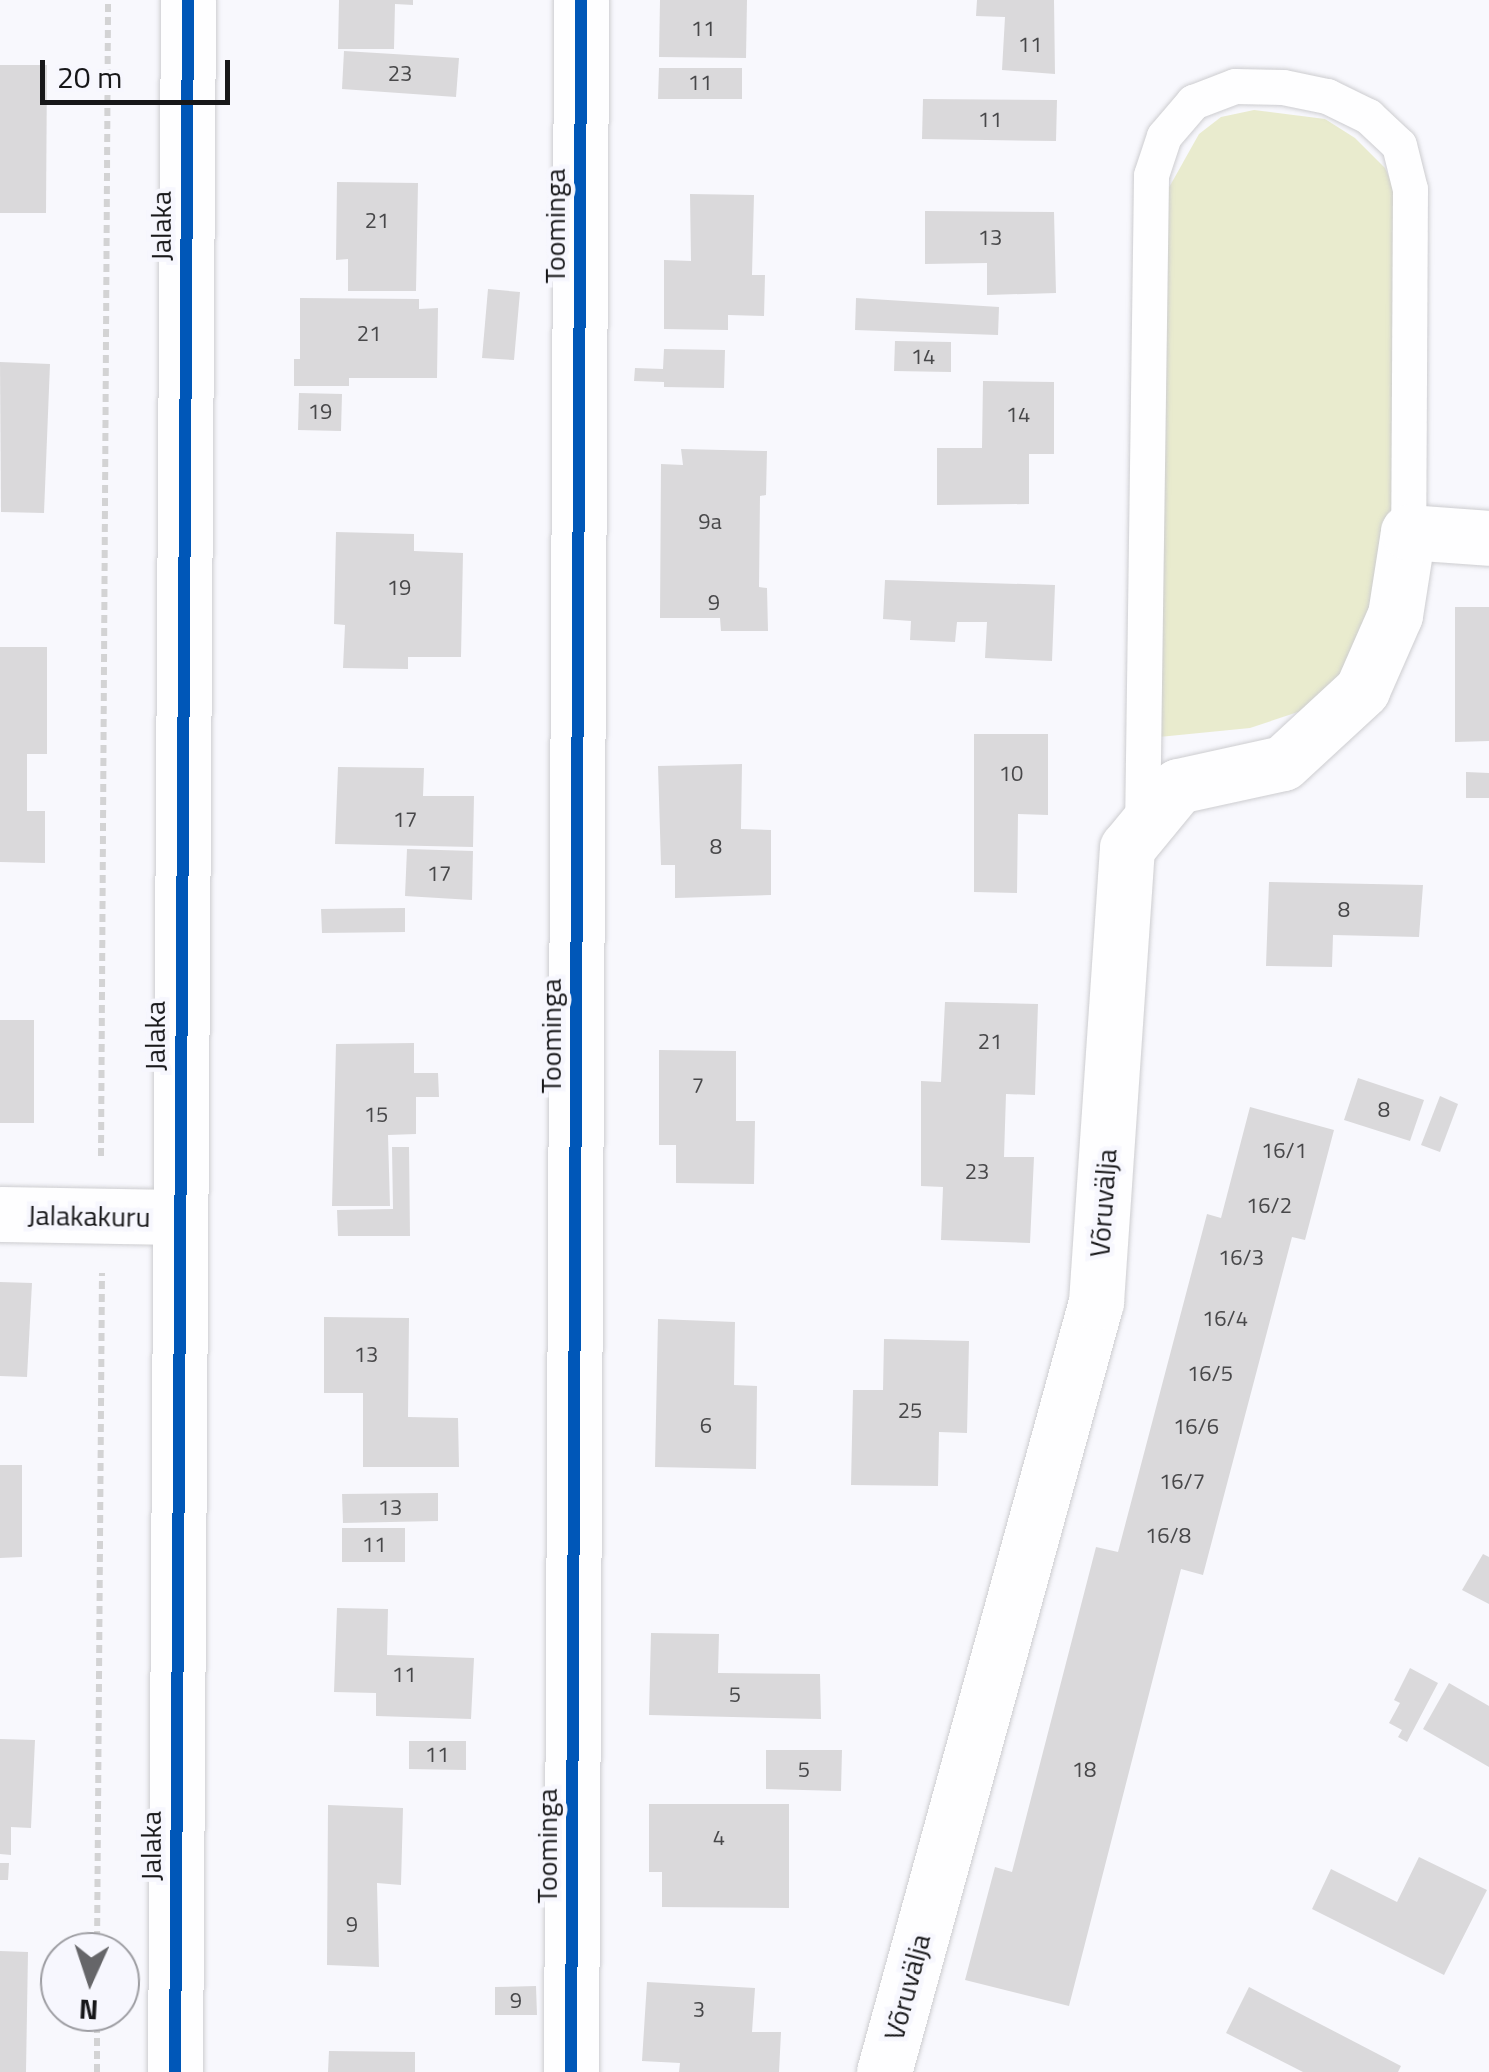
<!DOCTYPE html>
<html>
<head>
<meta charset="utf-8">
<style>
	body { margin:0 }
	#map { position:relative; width:1489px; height:2072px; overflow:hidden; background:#f8f8fd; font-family:"Titillium Web",sans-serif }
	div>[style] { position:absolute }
	.green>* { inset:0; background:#e9ebce }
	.building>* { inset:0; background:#dad9db }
	.path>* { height:6px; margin-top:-3px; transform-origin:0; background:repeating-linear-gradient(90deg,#d3d3d4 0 8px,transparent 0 13px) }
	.roads { filter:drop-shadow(0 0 2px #cdcdd0) drop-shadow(0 0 2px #cdcdd0) }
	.lane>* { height:35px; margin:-17.5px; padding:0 17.5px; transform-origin:17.5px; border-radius:17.5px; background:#fefeff }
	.street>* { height:55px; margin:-27.5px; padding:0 27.5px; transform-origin:27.5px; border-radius:27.5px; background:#fefeff }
	.cycleway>* { height:12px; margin:-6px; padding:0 6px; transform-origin:6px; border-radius:6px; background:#0057b8 }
	span { translate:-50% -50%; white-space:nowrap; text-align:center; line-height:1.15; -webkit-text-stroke:9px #f7f7fe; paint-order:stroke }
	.number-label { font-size:22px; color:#48484a }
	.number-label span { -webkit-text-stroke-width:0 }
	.street-label { font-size:28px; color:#171719 }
	.north { position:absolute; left:40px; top:1932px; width:100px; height:100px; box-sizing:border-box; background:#f7f7fe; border:2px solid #9d9da2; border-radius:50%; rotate:183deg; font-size:28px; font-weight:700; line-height:40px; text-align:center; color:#171719 }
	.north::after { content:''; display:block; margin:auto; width:35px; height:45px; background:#666669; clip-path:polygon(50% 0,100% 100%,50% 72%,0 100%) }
	.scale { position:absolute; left:40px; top:60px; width:190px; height:45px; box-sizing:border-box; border:5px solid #171719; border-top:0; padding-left:12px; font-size:30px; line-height:35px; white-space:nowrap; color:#171719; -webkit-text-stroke:8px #f7f7fe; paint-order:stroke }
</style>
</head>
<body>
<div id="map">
	<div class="green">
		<i style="clip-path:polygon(1254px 110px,1325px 119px,1355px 138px,1385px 168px,1398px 198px,1399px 515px,1355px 660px,1310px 708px,1250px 728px,1159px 737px,1167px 191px,1199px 134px,1221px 117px)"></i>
	</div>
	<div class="building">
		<i style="clip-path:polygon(339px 0,413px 0,413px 5px,395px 4px,394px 49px,338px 49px)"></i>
		<i style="clip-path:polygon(660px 0,747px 0,746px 58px,659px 57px)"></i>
		<i style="clip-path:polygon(977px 0,1054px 0,1055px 74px,1002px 70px,1005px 17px,976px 16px)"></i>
		<i style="clip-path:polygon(344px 51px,459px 58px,456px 97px,342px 89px)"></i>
		<i style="clip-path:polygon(0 65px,47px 65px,46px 213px,0 213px)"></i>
		<i style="clip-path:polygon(659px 68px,742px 68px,742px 99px,658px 99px)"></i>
		<i style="clip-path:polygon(923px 99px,1057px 100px,1056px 141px,922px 139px)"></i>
		<i style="clip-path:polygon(337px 182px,418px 183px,416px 291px,348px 291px,348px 259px,336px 260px)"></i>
		<i style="clip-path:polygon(690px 194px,754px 195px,752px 275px,765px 275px,764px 316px,728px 315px,728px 330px,664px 329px,664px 260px,691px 261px)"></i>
		<i style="clip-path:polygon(925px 211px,1054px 212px,1056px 293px,987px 295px,987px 263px,925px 264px)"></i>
		<i style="clip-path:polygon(488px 289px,520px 292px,514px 360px,482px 358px)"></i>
		<i style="clip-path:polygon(300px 298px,419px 299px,419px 309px,438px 308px,437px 378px,349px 378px,349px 386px,294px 386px,294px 359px,300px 359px)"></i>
		<i style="clip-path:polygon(856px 298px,999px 307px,998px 335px,855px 330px)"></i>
		<i style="clip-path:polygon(895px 341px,951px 342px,951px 372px,894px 371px)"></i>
		<i style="clip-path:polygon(664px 349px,725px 350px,724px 388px,664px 387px,664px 382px,634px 381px,635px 368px,663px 369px)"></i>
		<i style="clip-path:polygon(0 362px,50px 364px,44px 513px,1px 512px)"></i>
		<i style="clip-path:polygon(983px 381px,1054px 382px,1054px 454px,1029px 454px,1029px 504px,937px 505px,937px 448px,982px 448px)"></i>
		<i style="clip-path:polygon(299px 393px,342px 394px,341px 431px,298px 430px)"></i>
		<i style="clip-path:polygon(681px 449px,767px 451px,766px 495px,760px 496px,759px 587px,767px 588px,768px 631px,721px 631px,720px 618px,660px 618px,661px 464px,683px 465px)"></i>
		<i style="clip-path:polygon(336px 532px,414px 534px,414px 551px,463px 553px,461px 657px,408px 657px,408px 669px,343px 668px,345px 625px,334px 624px)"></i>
		<i style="clip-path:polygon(885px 580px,1055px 585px,1052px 661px,985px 658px,987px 622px,957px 622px,955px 642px,910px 640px,911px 621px,883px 619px)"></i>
		<i style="clip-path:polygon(1455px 607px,1489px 607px,1489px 741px,1455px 742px)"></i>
		<i style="clip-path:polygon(0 647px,47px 647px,47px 754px,27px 754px,27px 811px,45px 811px,45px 863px,0 862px)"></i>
		<i style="clip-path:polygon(974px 734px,1048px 734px,1048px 815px,1018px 814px,1017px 893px,974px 892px)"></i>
		<i style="clip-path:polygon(742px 764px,741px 829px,771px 830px,771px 895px,675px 898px,675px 865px,661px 865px,658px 766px)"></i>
		<i style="clip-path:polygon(338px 767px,424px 768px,423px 796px,474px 796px,473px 847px,335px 844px)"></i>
		<i style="clip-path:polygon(1466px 772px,1489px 773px,1489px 798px,1466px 798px)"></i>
		<i style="clip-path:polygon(407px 849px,473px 851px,472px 900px,405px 896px)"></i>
		<i style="clip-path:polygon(1269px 882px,1423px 885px,1419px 937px,1333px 935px,1332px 967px,1266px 966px)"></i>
		<i style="clip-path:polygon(405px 908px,405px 932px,322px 933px,321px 909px)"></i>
		<i style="clip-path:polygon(945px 1002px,1038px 1004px,1035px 1095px,1006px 1094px,1004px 1157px,1034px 1157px,1030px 1243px,941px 1240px,943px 1187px,921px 1186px,921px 1081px,941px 1082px)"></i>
		<i style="clip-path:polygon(0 1020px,34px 1020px,34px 1123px,0 1123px)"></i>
		<i style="clip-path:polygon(414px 1043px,414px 1073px,438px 1073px,439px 1097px,416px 1097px,416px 1134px,388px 1135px,390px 1206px,332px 1206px,336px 1044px)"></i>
		<i style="clip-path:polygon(659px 1050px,736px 1051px,736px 1121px,755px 1121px,754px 1184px,676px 1183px,676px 1145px,659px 1145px)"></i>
		<i style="clip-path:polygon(1358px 1078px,1424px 1100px,1410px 1141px,1344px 1120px)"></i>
		<i style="clip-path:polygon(1440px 1096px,1458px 1104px,1440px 1152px,1421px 1145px)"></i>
		<i style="clip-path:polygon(1250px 1107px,1334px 1130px,1305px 1240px,1292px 1237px,1203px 1575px,1181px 1569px,1069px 2006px,965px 1980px,995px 1867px,1012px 1872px,1096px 1547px,1118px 1552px,1207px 1214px,1221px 1218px)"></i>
		<i style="clip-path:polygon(392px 1147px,409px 1147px,410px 1236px,338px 1236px,337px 1210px,393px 1209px)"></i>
		<i style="clip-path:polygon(0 1282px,32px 1283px,27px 1377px,0 1376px)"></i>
		<i style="clip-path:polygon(324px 1317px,409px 1318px,408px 1417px,458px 1418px,459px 1467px,363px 1467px,363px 1393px,324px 1393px)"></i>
		<i style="clip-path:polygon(658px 1319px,735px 1322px,734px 1385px,757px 1386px,756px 1469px,655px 1467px)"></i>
		<i style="clip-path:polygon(884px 1339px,969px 1341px,967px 1433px,939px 1432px,938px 1486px,851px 1485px,853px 1390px,883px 1390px)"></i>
		<i style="clip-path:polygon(0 1465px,22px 1465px,22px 1557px,0 1558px)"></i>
		<i style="clip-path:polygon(438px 1493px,438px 1521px,343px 1523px,342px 1494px)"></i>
		<i style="clip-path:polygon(342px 1528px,405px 1528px,405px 1562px,342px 1562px)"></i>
		<i style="clip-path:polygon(1483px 1554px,1489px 1557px,1489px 1604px,1462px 1590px)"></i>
		<i style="clip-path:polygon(337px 1608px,388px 1609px,387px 1655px,474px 1658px,471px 1719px,376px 1716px,376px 1693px,334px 1692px)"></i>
		<i style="clip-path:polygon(651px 1633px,719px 1634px,718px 1673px,820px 1674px,821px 1719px,649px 1715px)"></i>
		<i style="clip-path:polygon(1410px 1668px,1438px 1683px,1407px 1742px,1398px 1737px,1402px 1730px,1389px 1723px,1400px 1703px,1394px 1700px)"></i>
		<i style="clip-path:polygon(1449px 1683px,1489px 1706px,1489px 1767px,1423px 1729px)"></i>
		<i style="clip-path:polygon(0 1739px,35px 1740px,31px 1828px,11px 1827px,11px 1855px,0 1854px)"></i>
		<i style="clip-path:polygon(409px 1741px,466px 1741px,466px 1770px,409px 1769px)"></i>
		<i style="clip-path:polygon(766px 1750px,842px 1750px,841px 1791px,766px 1789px)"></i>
		<i style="clip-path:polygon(649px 1804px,789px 1804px,789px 1908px,662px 1907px,662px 1872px,649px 1872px)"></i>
		<i style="clip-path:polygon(328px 1805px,403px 1808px,401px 1885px,377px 1883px,379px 1967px,327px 1965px)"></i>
		<i style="clip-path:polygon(1419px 1857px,1487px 1890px,1444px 1975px,1312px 1909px,1331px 1869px,1397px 1902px)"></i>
		<i style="clip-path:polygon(0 1863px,9px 1863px,8px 1880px,0 1880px)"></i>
		<i style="clip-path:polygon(0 1951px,28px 1952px,26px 2072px,0 2072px)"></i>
		<i style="clip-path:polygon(647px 1982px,755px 1988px,752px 2032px,781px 2032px,779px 2072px,679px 2072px,680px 2063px,642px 2061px)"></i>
		<i style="clip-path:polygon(536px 1986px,537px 2015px,495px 2015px,495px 1987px)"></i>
		<i style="clip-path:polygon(1249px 1987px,1401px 2066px,1398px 2072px,1303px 2072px,1226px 2033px)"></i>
		<i style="clip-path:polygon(329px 2051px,415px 2052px,415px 2072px,328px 2072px)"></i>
	</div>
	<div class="path">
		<i style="left:101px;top:1156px;width:1156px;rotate:-89.65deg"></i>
		<i style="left:97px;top:1952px;width:679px;rotate:-89.58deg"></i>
		<i style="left:97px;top:2072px;width:60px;rotate:-90deg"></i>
	</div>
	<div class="roads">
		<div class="lane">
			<i style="left:1142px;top:830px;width:655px;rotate:-89.21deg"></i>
			<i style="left:1151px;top:175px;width:41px;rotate:-71.6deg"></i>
			<i style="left:1164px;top:136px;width:45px;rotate:-49.5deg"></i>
			<i style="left:1193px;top:102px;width:45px;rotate:-20.9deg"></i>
			<i style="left:1235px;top:86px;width:48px;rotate:1.2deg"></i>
			<i style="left:1283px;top:87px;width:45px;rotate:11.6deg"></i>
			<i style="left:1327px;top:96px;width:46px;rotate:26deg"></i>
			<i style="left:1368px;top:116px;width:42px;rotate:43.1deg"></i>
			<i style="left:1399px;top:145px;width:45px;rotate:76deg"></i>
			<i style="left:1410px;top:189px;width:343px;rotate:90.3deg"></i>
		</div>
		<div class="street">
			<i style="left:0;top:1214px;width:179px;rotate:1deg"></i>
			<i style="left:175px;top:2072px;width:2072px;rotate:-89.64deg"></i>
			<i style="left:571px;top:2072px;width:2072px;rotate:-89.72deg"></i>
			<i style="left:884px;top:2072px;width:799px;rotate:-74.61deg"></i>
			<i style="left:1096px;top:1302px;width:455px;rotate:-86.1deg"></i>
			<i style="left:1127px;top:848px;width:80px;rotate:-50.6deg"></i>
			<i style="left:1178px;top:786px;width:107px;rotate:-12.4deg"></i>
			<i style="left:1283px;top:763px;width:108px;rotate:-42.7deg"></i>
			<i style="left:1362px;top:690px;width:82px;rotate:-66.3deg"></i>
			<i style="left:1395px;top:615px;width:84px;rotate:-81.1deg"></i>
			<i style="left:1408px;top:532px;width:81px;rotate:4.2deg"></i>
		</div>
	</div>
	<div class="cycleway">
		<i style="left:175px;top:2072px;width:2072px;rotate:-89.64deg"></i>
		<i style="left:571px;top:2072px;width:2072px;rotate:-89.72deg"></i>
	</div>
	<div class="number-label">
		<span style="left:703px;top:29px">11</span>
		<span style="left:1030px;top:45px">11</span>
		<span style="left:400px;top:74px">23</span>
		<span style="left:700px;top:83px">11</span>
		<span style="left:990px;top:120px">11</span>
		<span style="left:377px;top:221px">21</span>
		<span style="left:990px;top:238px">13</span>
		<span style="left:369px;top:334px">21</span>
		<span style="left:923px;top:357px">14</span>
		<span style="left:320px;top:412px">19</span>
		<span style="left:1018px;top:415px">14</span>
		<span style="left:710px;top:522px">9a</span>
		<span style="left:399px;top:588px">19</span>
		<span style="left:714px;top:603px">9</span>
		<span style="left:1011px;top:774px">10</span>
		<span style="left:405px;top:820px">17</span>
		<span style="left:716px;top:847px">8</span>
		<span style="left:439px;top:874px">17</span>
		<span style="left:1344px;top:910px">8</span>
		<span style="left:990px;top:1042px">21</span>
		<span style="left:698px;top:1086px">7</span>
		<span style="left:1384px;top:1110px">8</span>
		<span style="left:376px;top:1115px">15</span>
		<span style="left:1284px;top:1151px">16/1</span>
		<span style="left:977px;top:1172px">23</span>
		<span style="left:1269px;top:1206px">16/2</span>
		<span style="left:1241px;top:1258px">16/3</span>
		<span style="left:1225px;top:1319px">16/4</span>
		<span style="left:366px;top:1355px">13</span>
		<span style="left:1210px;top:1374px">16/5</span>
		<span style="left:910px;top:1411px">25</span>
		<span style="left:706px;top:1426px">6</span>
		<span style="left:1196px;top:1427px">16/6</span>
		<span style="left:1182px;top:1482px">16/7</span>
		<span style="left:390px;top:1508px">13</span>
		<span style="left:1168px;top:1536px">16/8</span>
		<span style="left:374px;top:1545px">11</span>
		<span style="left:404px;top:1675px">11</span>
		<span style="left:735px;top:1695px">5</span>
		<span style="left:437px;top:1755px">11</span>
		<span style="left:804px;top:1770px">5</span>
		<span style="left:1084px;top:1770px">18</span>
		<span style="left:719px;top:1838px">4</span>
		<span style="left:352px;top:1925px">9</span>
		<span style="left:516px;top:2001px">9</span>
		<span style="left:699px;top:2010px">3</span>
	</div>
	<div class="street-label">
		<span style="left:161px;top:226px;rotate:-90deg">Jalaka</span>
		<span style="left:555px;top:226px;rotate:-90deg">Toominga</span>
		<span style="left:155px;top:1036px;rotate:-90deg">Jalaka</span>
		<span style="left:551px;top:1036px;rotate:-90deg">Toominga</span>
		<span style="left:1103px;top:1203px;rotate:-86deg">Võruvälja</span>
		<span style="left:89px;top:1216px;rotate:1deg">Jalakakuru</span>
		<span style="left:151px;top:1846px;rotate:-90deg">Jalaka</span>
		<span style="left:547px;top:1846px;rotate:-90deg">Toominga</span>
		<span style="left:907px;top:1987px;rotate:-75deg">Võruvälja</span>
	</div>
	<div class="north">N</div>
	<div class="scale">20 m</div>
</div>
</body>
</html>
